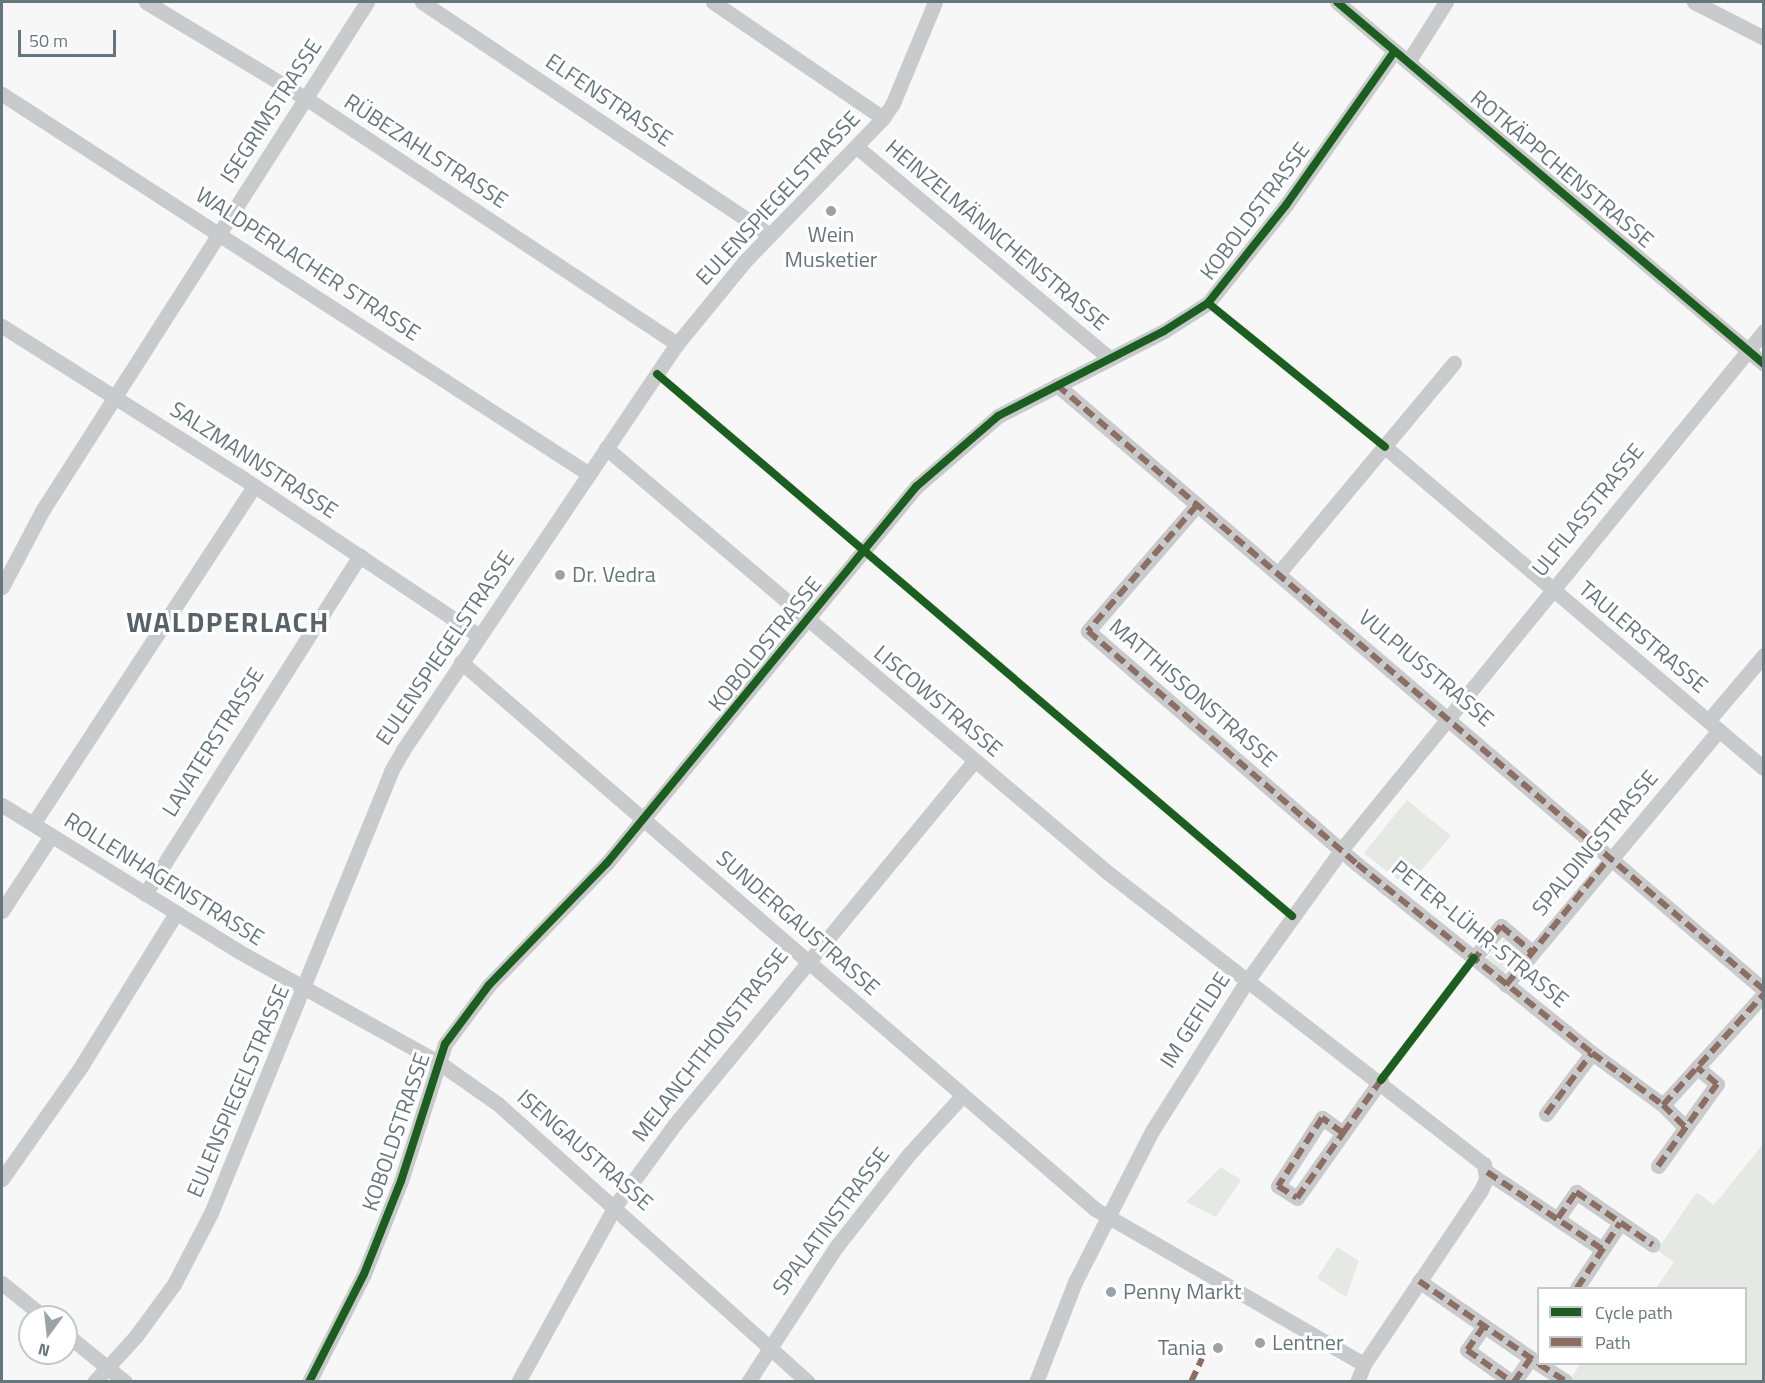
<!DOCTYPE html>
<html>
<head>
<meta charset="utf-8">
<style>
	body { margin:0 }
	#map { position:relative; width:1765px; height:1383px; overflow:hidden; background:#f7f7f7; font-family:"Titillium Web",sans-serif }
	div>[style] { position:absolute }
	.green>* { inset:0; background:#e6e8e4 }
	.minor>* { height:15px; margin:-7.5px; padding:0 7.5px; transform-origin:7.5px; border-radius:7.5px; background:#c8cacb }
	.quiet>* { height:6px; margin-top:-3px; transform-origin:0; background:repeating-linear-gradient(90deg,#8d6e63 0 12px,transparent 0 18px) }
	.cycleway>* { height:8px; margin:-4px; padding:0 4px; transform-origin:4px; border-radius:4px; background:#1b5e20 }
	.dots>* { width:16px; height:16px; translate:-50% -50%; box-sizing:border-box; border:3px solid #fff; border-radius:50% }
	span { translate:-50% -50%; white-space:nowrap; text-align:center; line-height:1.15; -webkit-text-stroke:6px #fff; paint-order:stroke }
	.street-label { font-size:22px; color:#66767d }
	.poi-label { font-size:22px; color:#66767d }
	.left { translate:0 -50%; text-align:left }
	.right { translate:-100% -50%; text-align:right }
	.district-label { font-size:28px; color:#586369; font-weight:700; letter-spacing:1.5px }
	.frame { position:absolute; inset:0; border:3px solid #66767d; pointer-events:none }
	.legend { position:absolute; left:1537px; top:1287px; width:210px; height:78px; box-sizing:border-box; background:#fff; border:2px solid #c2c8cb; margin:0; padding:8px 10px; list-style:none; font-size:18px; color:#66767d }
	.legend li { display:flex; align-items:center; gap:12px; height:30px }
	.legend b { width:30px; border:2px solid #c2c8cb }
	.north { position:absolute; left:18px; top:1305px; width:60px; height:60px; box-sizing:border-box; background:#fff; border:2px solid #c2c8cb; border-radius:50%; rotate:195deg; font-size:16px; font-weight:700; line-height:24px; text-align:center; color:#66767d }
	.north::after { content:''; display:block; margin:auto; width:21px; height:27px; background:#99a3a8; clip-path:polygon(50% 0,100% 100%,50% 72%,0 100%) }
	.scale { position:absolute; left:18px; top:30px; width:98px; height:27px; box-sizing:border-box; border:3px solid #66767d; border-top:0; padding-left:8px; font-size:18px; line-height:21px; white-space:nowrap; color:#66767d; -webkit-text-stroke:4px #fff; paint-order:stroke }
</style>
</head>
<body>
<div id="map">
	<div class="green">
		<i style="clip-path:polygon(1407px 800px,1451px 836px,1407px 887px,1364px 853px)"></i>
		<i style="clip-path:polygon(1504px 939px,1520px 954px,1503px 973px,1487px 959px)"></i>
		<i style="clip-path:polygon(1763px 1144px,1763px 1381px,1569px 1382px,1580px 1364px,1746px 1364px,1746px 1288px,1656px 1288px,1674px 1262px,1657px 1250px,1697px 1192px,1714px 1205px)"></i>
		<i style="clip-path:polygon(1221px 1167px,1241px 1180px,1216px 1217px,1186px 1202px)"></i>
		<i style="clip-path:polygon(1337px 1247px,1359px 1261px,1346px 1297px,1317px 1278px)"></i>
	</div>
	<div class="minor">
		<i style="left:146px;top:2px;width:188px;rotate:31.1deg"></i>
		<i style="left:307px;top:99px;width:444px;rotate:33.5deg"></i>
		<i style="left:422px;top:2px;width:419px;rotate:33.8deg"></i>
		<i style="left:713px;top:2px;width:206px;rotate:34.3deg"></i>
		<i style="left:1337px;top:2px;width:560px;rotate:40.29deg"></i>
		<i style="left:1694px;top:2px;width:79px;rotate:27.2deg"></i>
		<i style="left:1408px;top:62px;width:71px;rotate:-57.7deg"></i>
		<i style="left:2px;top:94px;width:699px;rotate:32.92deg"></i>
		<i style="left:858px;top:148px;width:326px;rotate:39.9deg"></i>
		<i style="left:2px;top:326px;width:279px;rotate:32.3deg"></i>
		<i style="left:238px;top:475px;width:290px;rotate:33.7deg"></i>
		<i style="left:1057px;top:385px;width:931px;rotate:40.55deg"></i>
		<i style="left:1385px;top:447px;width:497px;rotate:40.3deg"></i>
		<i style="left:606px;top:448px;width:656px;rotate:40.24deg"></i>
		<i style="left:1107px;top:872px;width:477px;rotate:37.8deg"></i>
		<i style="left:1484px;top:1164px;width:15px;rotate:82deg"></i>
		<i style="left:1486px;top:1179px;width:12px;rotate:114deg"></i>
		<i style="left:1481px;top:1190px;width:210px;rotate:123.9deg"></i>
		<i style="left:1364px;top:1364px;width:19px;rotate:111deg"></i>
		<i style="left:1197px;top:505px;width:167px;rotate:130.9deg"></i>
		<i style="left:1088px;top:631px;width:356px;rotate:40.9deg"></i>
		<i style="left:1357px;top:864px;width:302px;rotate:38.8deg"></i>
		<i style="left:1592px;top:1053px;width:88px;rotate:36.2deg"></i>
		<i style="left:1663px;top:1105px;width:31px;rotate:45deg"></i>
		<i style="left:1278px;top:574px;width:275px;rotate:-50.2deg"></i>
		<i style="left:2px;top:587px;width:86px;rotate:-62.2deg"></i>
		<i style="left:42px;top:511px;width:604px;rotate:-57.44deg"></i>
		<i style="left:461px;top:662px;width:837px;rotate:40.79deg"></i>
		<i style="left:1095px;top:1209px;width:310px;rotate:30deg"></i>
		<i style="left:1708px;top:721px;width:87px;rotate:-49.7deg"></i>
		<i style="left:2px;top:805px;width:278px;rotate:31.7deg"></i>
		<i style="left:238px;top:951px;width:229px;rotate:29deg"></i>
		<i style="left:438px;top:1062px;width:73px;rotate:35deg"></i>
		<i style="left:498px;top:1104px;width:416px;rotate:41.9deg"></i>
		<i style="left:33px;top:824px;width:404px;rotate:-56.8deg"></i>
		<i style="left:145px;top:894px;width:401px;rotate:-57.6deg"></i>
		<i style="left:2px;top:911px;width:90px;rotate:-56.8deg"></i>
		<i style="left:1474px;top:958px;width:42px;rotate:-49.8deg"></i>
		<i style="left:1501px;top:926px;width:40px;rotate:40deg"></i>
		<i style="left:1506px;top:985px;width:332px;rotate:-50.1deg"></i>
		<i style="left:1663px;top:1105px;width:150px;rotate:-47.7deg"></i>
		<i style="left:1546px;top:1114px;width:76px;rotate:-53deg"></i>
		<i style="left:1343px;top:1133px;width:26px;rotate:-144deg"></i>
		<i style="left:1322px;top:1118px;width:81px;rotate:122.9deg"></i>
		<i style="left:1278px;top:1186px;width:22px;rotate:32deg"></i>
		<i style="left:1297px;top:1198px;width:80px;rotate:-54.7deg"></i>
		<i style="left:1343px;top:1133px;width:65px;rotate:-54.4deg"></i>
		<i style="left:1658px;top:1166px;width:101px;rotate:-54.3deg"></i>
		<i style="left:1717px;top:1084px;width:26px;rotate:-140deg"></i>
		<i style="left:1487px;top:1172px;width:138px;rotate:33.8deg"></i>
		<i style="left:2px;top:1179px;width:136px;rotate:-54.9deg"></i>
		<i style="left:80px;top:1068px;width:182px;rotate:-58.2deg"></i>
		<i style="left:1558px;top:1218px;width:32px;rotate:-55deg"></i>
		<i style="left:1576px;top:1192px;width:93px;rotate:34.5deg"></i>
		<i style="left:1419px;top:1281px;width:145px;rotate:34.6deg"></i>
		<i style="left:2px;top:1283px;width:54px;rotate:39deg"></i>
		<i style="left:1577px;top:1288px;width:78px;rotate:-56.5deg"></i>
		<i style="left:1484px;top:1326px;width:29px;rotate:125deg"></i>
		<i style="left:1467px;top:1350px;width:55px;rotate:35.4deg"></i>
		<i style="left:66px;top:1334px;width:76px;rotate:39.1deg"></i>
		<i style="left:1539px;top:1364px;width:31px;rotate:33deg"></i>
		<i style="left:94px;top:1382px;width:62px;rotate:-47.6deg"></i>
		<i style="left:136px;top:1336px;width:64px;rotate:-53.8deg"></i>
		<i style="left:174px;top:1284px;width:80px;rotate:-62.5deg"></i>
		<i style="left:211px;top:1213px;width:477px;rotate:-67.8deg"></i>
		<i style="left:391px;top:771px;width:24px;rotate:-60deg"></i>
		<i style="left:403px;top:750px;width:490px;rotate:-56deg"></i>
		<i style="left:677px;top:344px;width:106px;rotate:-50.7deg"></i>
		<i style="left:744px;top:262px;width:200px;rotate:-46deg"></i>
		<i style="left:883px;top:118px;width:18px;rotate:-56deg"></i>
		<i style="left:893px;top:103px;width:109px;rotate:-67.4deg"></i>
		<i style="left:309px;top:1382px;width:121px;rotate:-63deg"></i>
		<i style="left:364px;top:1274px;width:100px;rotate:-68.3deg"></i>
		<i style="left:401px;top:1181px;width:144px;rotate:-72.2deg"></i>
		<i style="left:445px;top:1044px;width:74px;rotate:-53.3deg"></i>
		<i style="left:489px;top:985px;width:170px;rotate:-46deg"></i>
		<i style="left:607px;top:863px;width:488px;rotate:-50.6deg"></i>
		<i style="left:917px;top:486px;width:107px;rotate:-40.8deg"></i>
		<i style="left:998px;top:416px;width:186px;rotate:-27.1deg"></i>
		<i style="left:1164px;top:331px;width:52px;rotate:-32.5deg"></i>
		<i style="left:1208px;top:303px;width:125px;rotate:-51.5deg"></i>
		<i style="left:1286px;top:205px;width:187px;rotate:-54.8deg"></i>
		<i style="left:518px;top:1382px;width:201px;rotate:-61.1deg"></i>
		<i style="left:615px;top:1206px;width:102px;rotate:-53.8deg"></i>
		<i style="left:675px;top:1124px;width:470px;rotate:-50.5deg"></i>
		<i style="left:748px;top:1382px;width:161px;rotate:-56.9deg"></i>
		<i style="left:836px;top:1247px;width:120px;rotate:-51.8deg"></i>
		<i style="left:910px;top:1153px;width:77px;rotate:-47.6deg"></i>
		<i style="left:1036px;top:1382px;width:107px;rotate:-68.7deg"></i>
		<i style="left:1075px;top:1282px;width:169px;rotate:-63deg"></i>
		<i style="left:1152px;top:1131px;width:178px;rotate:-57.7deg"></i>
		<i style="left:1247px;top:981px;width:161px;rotate:-54.3deg"></i>
		<i style="left:1341px;top:850px;width:670px;rotate:-50.82deg"></i>
		<i style="left:1514px;top:1382px;width:29px;rotate:-55deg"></i>
	</div>
	<div class="quiet">
		<i style="left:1763px;top:38px;width:1px"></i>
		<i style="left:1057px;top:385px;width:931px;rotate:40.55deg"></i>
		<i style="left:1197px;top:505px;width:167px;rotate:130.9deg"></i>
		<i style="left:1088px;top:631px;width:356px;rotate:40.9deg"></i>
		<i style="left:1357px;top:864px;width:302px;rotate:38.8deg"></i>
		<i style="left:1592px;top:1053px;width:88px;rotate:36.2deg"></i>
		<i style="left:1663px;top:1105px;width:31px;rotate:45deg"></i>
		<i style="left:1472px;top:962px;width:46px;rotate:-51.1deg"></i>
		<i style="left:1501px;top:926px;width:40px;rotate:40deg"></i>
		<i style="left:1506px;top:985px;width:166px;rotate:-50.9deg"></i>
		<i style="left:1663px;top:1105px;width:150px;rotate:-47.7deg"></i>
		<i style="left:1546px;top:1114px;width:76px;rotate:-53deg"></i>
		<i style="left:1343px;top:1133px;width:26px;rotate:-144deg"></i>
		<i style="left:1322px;top:1118px;width:81px;rotate:122.9deg"></i>
		<i style="left:1278px;top:1186px;width:22px;rotate:32deg"></i>
		<i style="left:1297px;top:1198px;width:80px;rotate:-54.7deg"></i>
		<i style="left:1343px;top:1133px;width:65px;rotate:-54.4deg"></i>
		<i style="left:1381px;top:1080px;width:5px;rotate:-53deg"></i>
		<i style="left:1658px;top:1166px;width:101px;rotate:-54.3deg"></i>
		<i style="left:1717px;top:1084px;width:26px;rotate:-140deg"></i>
		<i style="left:1487px;top:1172px;width:138px;rotate:33.8deg"></i>
		<i style="left:1558px;top:1218px;width:32px;rotate:-55deg"></i>
		<i style="left:1576px;top:1192px;width:93px;rotate:34.5deg"></i>
		<i style="left:1419px;top:1281px;width:145px;rotate:34.6deg"></i>
		<i style="left:1577px;top:1288px;width:78px;rotate:-56.5deg"></i>
		<i style="left:1484px;top:1326px;width:29px;rotate:125deg"></i>
		<i style="left:1467px;top:1350px;width:55px;rotate:35.4deg"></i>
		<i style="left:1539px;top:1364px;width:31px;rotate:33deg"></i>
		<i style="left:1191px;top:1382px;width:26px;rotate:-65deg"></i>
		<i style="left:1514px;top:1382px;width:29px;rotate:-55deg"></i>
	</div>
	<div class="cycleway">
		<i style="left:1337px;top:2px;width:560px;rotate:40.29deg"></i>
		<i style="left:1208px;top:303px;width:228px;rotate:39.1deg"></i>
		<i style="left:657px;top:374px;width:835px;rotate:40.48deg"></i>
		<i style="left:1381px;top:1080px;width:153px;rotate:-52.7deg"></i>
		<i style="left:309px;top:1382px;width:121px;rotate:-63deg"></i>
		<i style="left:364px;top:1274px;width:100px;rotate:-68.3deg"></i>
		<i style="left:401px;top:1181px;width:144px;rotate:-72.2deg"></i>
		<i style="left:445px;top:1044px;width:74px;rotate:-53.3deg"></i>
		<i style="left:489px;top:985px;width:170px;rotate:-46deg"></i>
		<i style="left:607px;top:863px;width:488px;rotate:-50.6deg"></i>
		<i style="left:917px;top:486px;width:107px;rotate:-40.8deg"></i>
		<i style="left:998px;top:416px;width:186px;rotate:-27.1deg"></i>
		<i style="left:1164px;top:331px;width:52px;rotate:-32.5deg"></i>
		<i style="left:1208px;top:303px;width:125px;rotate:-51.5deg"></i>
		<i style="left:1286px;top:205px;width:187px;rotate:-54.8deg"></i>
	</div>
	<div class="dots">
		<i style="left:831px;top:211px;background:#99a3a8"></i>
		<i style="left:560px;top:575px;background:#99a3a8"></i>
		<i style="left:1111px;top:1292px;background:#99a3a8"></i>
		<i style="left:1260px;top:1343px;background:#99a3a8"></i>
		<i style="left:1218px;top:1348px;background:#99a3a8"></i>
	</div>
	<div class="street-label">
		<span style="left:609px;top:100px;rotate:34deg">ELFENSTRASSE</span>
		<span style="left:271px;top:111px;rotate:-57deg">ISEGRIMSTRASSE</span>
		<span style="left:426px;top:151px;rotate:33deg">RÜBEZAHLSTRASSE</span>
		<span style="left:1562px;top:169px;rotate:40deg">ROTKÄPPCHENSTRASSE</span>
		<span style="left:778px;top:198px;rotate:-47deg">EULENSPIEGELSTRASSE</span>
		<span style="left:1255px;top:211px;rotate:-53deg">KOBOLDSTRASSE</span>
		<span style="left:997px;top:235px;rotate:40deg">HEINZELMÄNNCHENSTRASSE</span>
		<span style="left:308px;top:264px;rotate:33deg">WALDPERLACHER STRASSE</span>
		<span style="left:254px;top:460px;rotate:33deg">SALZMANNSTRASSE</span>
		<span style="left:1588px;top:510px;rotate:-51deg">ULFILASSTRASSE</span>
		<span style="left:1643px;top:637px;rotate:40deg">TAULERSTRASSE</span>
		<span style="left:765px;top:644px;rotate:-51deg">KOBOLDSTRASSE</span>
		<span style="left:445px;top:648px;rotate:-56deg">EULENSPIEGELSTRASSE</span>
		<span style="left:1426px;top:668px;rotate:40deg">VULPIUSSTRASSE</span>
		<span style="left:1193px;top:693px;rotate:41deg">MATTHISSONSTRASSE</span>
		<span style="left:938px;top:701px;rotate:40deg">LISCOWSTRASSE</span>
		<span style="left:213px;top:742px;rotate:-58deg">LAVATERSTRASSE</span>
		<span style="left:1595px;top:843px;rotate:-50deg">SPALDINGSTRASSE</span>
		<span style="left:164px;top:879px;rotate:32deg">ROLLENHAGENSTRASSE</span>
		<span style="left:798px;top:923px;rotate:41deg">SUNDERGAUSTRASSE</span>
		<span style="left:1480px;top:934px;rotate:39deg">PETER-LÜHR-STRASSE</span>
		<span style="left:1195px;top:1020px;rotate:-57deg">IM GEFILDE</span>
		<span style="left:710px;top:1045px;rotate:-52deg">MELANCHTHONSTRASSE</span>
		<span style="left:238px;top:1091px;rotate:-67deg">EULENSPIEGELSTRASSE</span>
		<span style="left:396px;top:1132px;rotate:-71deg">KOBOLDSTRASSE</span>
		<span style="left:585px;top:1150px;rotate:41deg">ISENGAUSTRASSE</span>
		<span style="left:831px;top:1221px;rotate:-53deg">SPALATINSTRASSE</span>
	</div>
	<div class="poi-label">
		<span style="left:831px;top:247px">Wein<br>Musketier</span>
		<span class="left" style="left:572px;top:575px">Dr. Vedra</span>
		<span class="left" style="left:1123px;top:1292px">Penny Markt</span>
		<span class="left" style="left:1272px;top:1343px">Lentner</span>
		<span class="right" style="left:1206px;top:1348px">Tania</span>
	</div>
	<div class="district-label">
		<span style="left:228px;top:622px">WALDPERLACH</span>
	</div>
	<div class="frame"></div>
	<ul class="legend">
	<li><b style="height:8px;background:#1b5e20"></b>Cycle path</li>
	<li><b style="height:8px;background:#8d6e63"></b>Path</li>
	</ul>
	<div class="north">N</div>
	<div class="scale">50 m</div>
</div>
</body>
</html>
